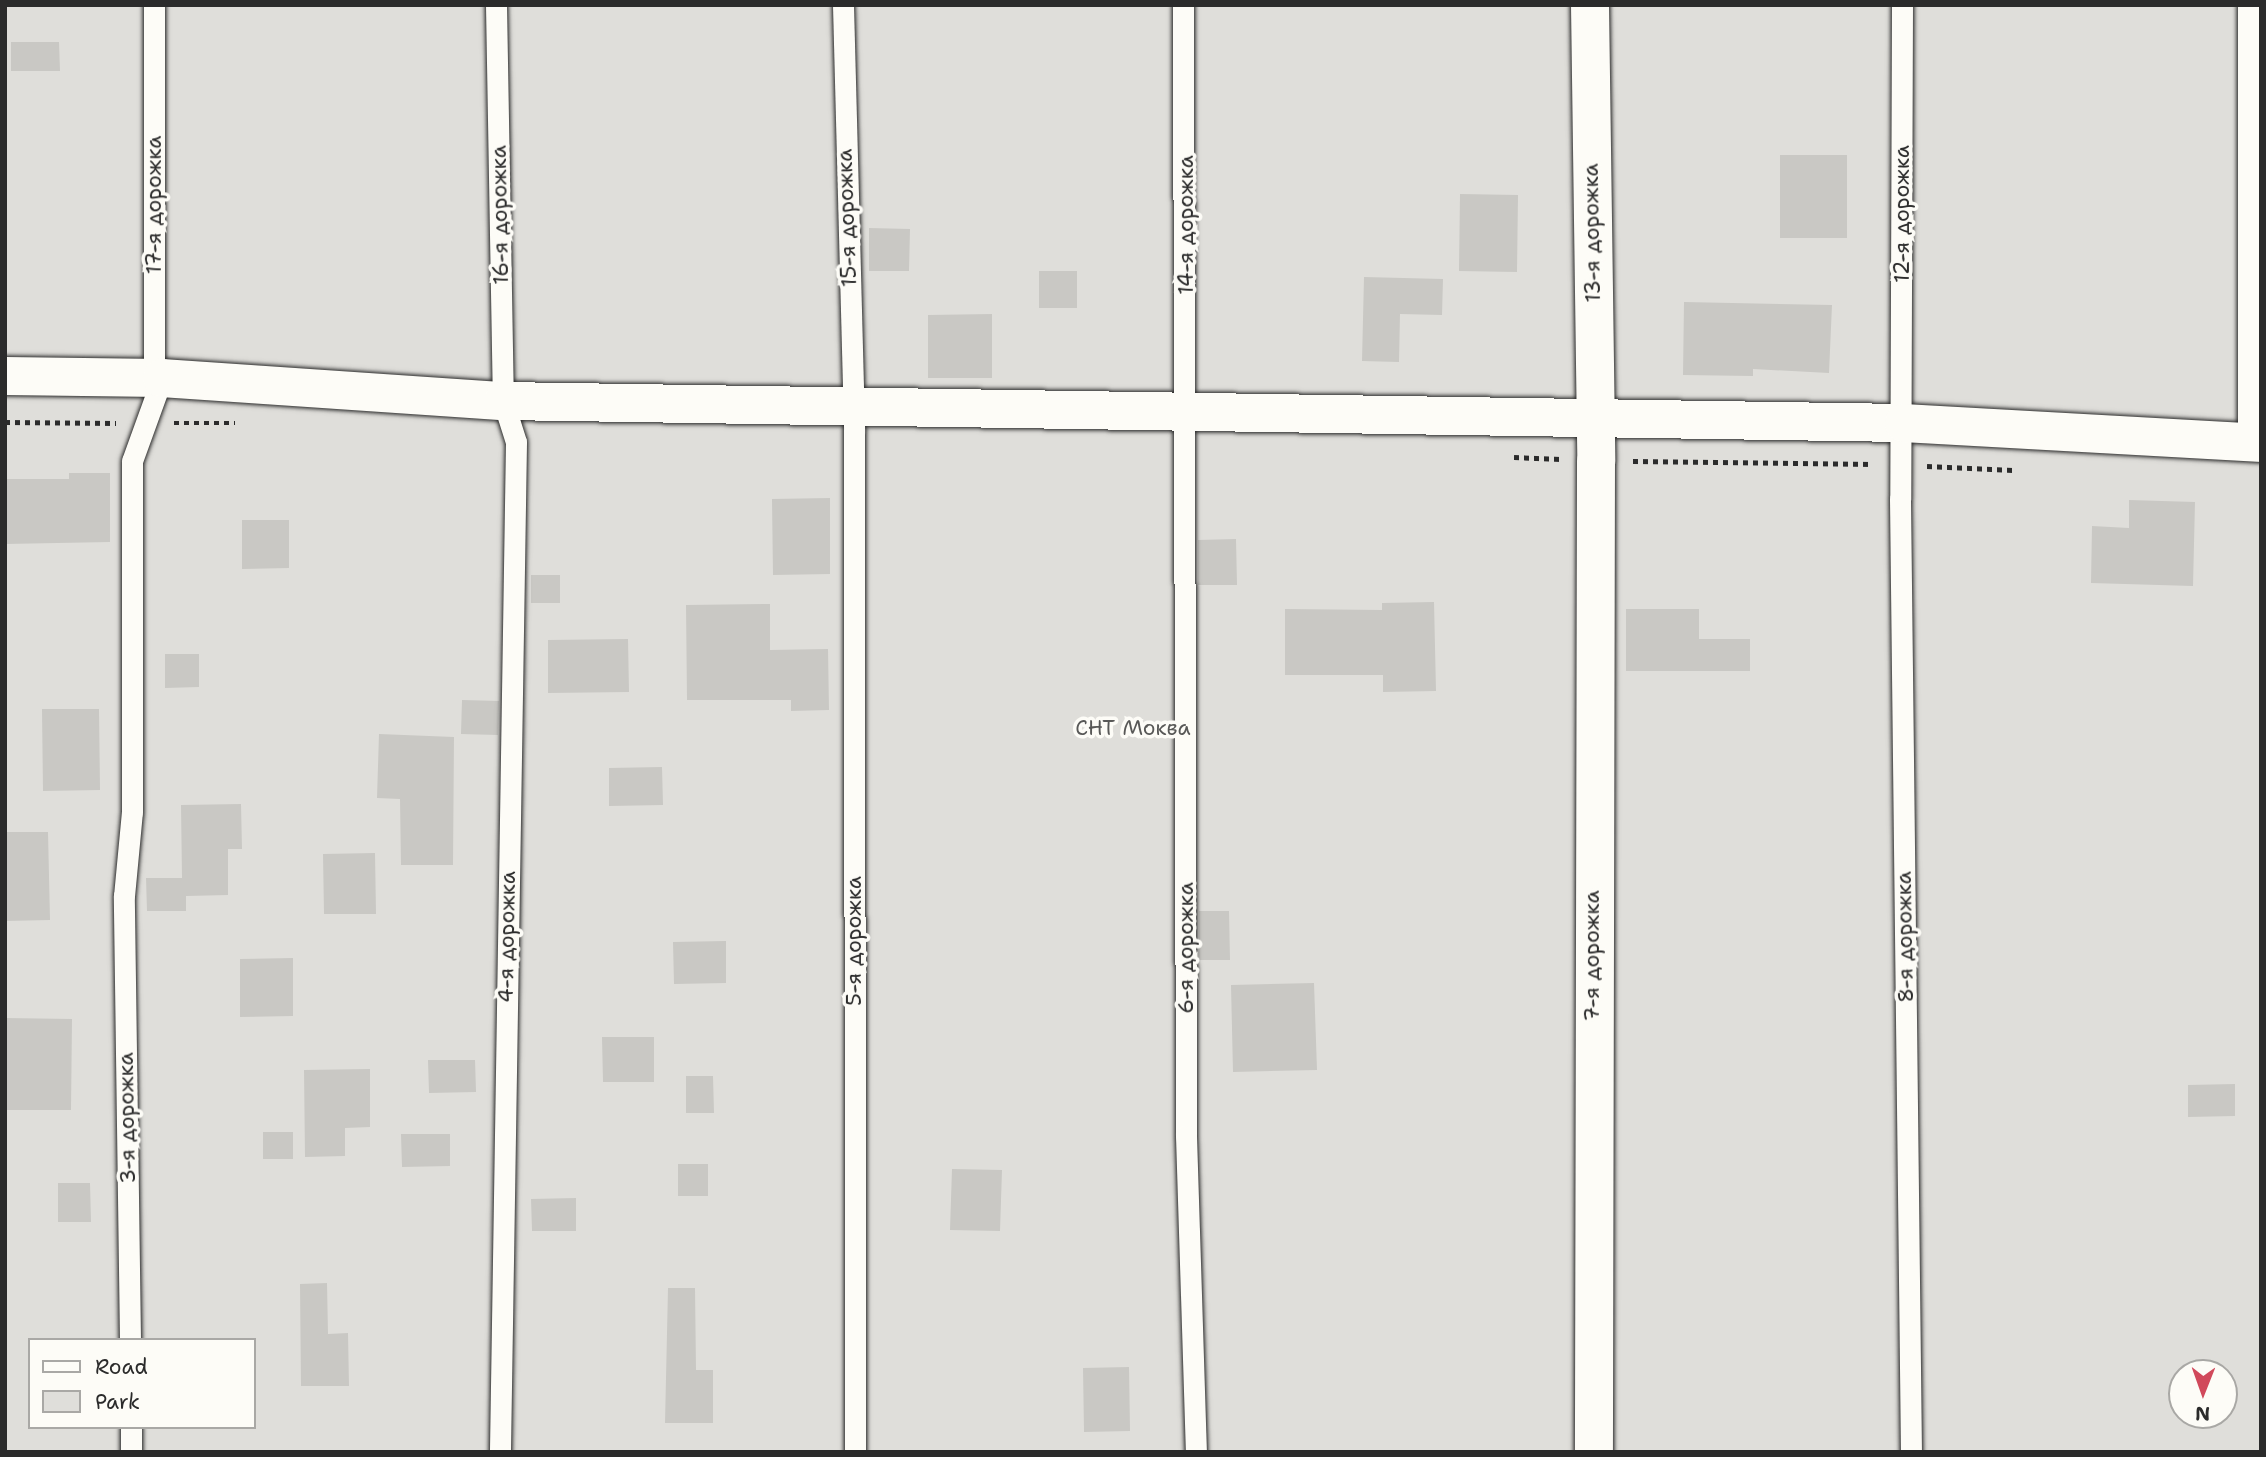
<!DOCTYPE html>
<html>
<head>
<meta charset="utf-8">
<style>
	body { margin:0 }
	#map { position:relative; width:2266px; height:1457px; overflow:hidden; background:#fdfcf7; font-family:"Shantell Sans",sans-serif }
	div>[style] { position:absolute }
	.green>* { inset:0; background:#dfdeda }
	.building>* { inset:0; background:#c9c8c4 }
	.path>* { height:4.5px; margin-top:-2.25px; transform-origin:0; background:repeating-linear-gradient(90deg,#2b2b2b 0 5px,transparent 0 10px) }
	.roads { filter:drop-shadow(0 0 2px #2b2b2b) drop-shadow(0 0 2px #2b2b2b) }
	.lane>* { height:21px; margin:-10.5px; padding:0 10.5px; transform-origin:10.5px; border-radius:10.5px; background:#fdfcf7 }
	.street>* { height:38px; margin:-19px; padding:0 19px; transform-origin:19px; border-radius:19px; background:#fdfcf7 }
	span { translate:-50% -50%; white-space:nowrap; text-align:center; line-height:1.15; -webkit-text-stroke:7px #fdfcf7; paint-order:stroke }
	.street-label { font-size:21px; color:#2b2b2b }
	.park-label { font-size:21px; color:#585857 }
	.frame { position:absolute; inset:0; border:7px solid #2b2b2b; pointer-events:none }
	.legend { position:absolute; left:28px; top:1338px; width:228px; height:91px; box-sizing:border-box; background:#fdfcf7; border:2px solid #a9a8a5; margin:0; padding:9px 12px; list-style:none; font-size:21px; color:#2b2b2b }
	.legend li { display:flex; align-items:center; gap:14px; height:35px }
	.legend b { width:35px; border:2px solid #a9a8a5 }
	.north { position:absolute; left:2168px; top:1359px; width:70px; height:70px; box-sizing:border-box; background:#fdfcf7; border:2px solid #a9a8a5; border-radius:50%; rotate:181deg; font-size:19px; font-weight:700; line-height:28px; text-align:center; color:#2b2b2b }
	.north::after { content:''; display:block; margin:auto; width:24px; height:32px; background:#d1495b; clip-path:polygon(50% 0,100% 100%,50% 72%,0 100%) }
</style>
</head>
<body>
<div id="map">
	<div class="green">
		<i style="clip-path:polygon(evenodd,5px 5px,2261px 5px,2261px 1452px,5px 1452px,5px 5px,30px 1340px,254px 1340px,254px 1427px,30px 1427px,30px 1340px,5px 5px,2182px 1373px,2224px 1373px,2224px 1415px,2182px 1415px,2182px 1373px)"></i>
	</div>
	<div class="building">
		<i style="clip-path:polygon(11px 42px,59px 42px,60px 71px,11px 71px)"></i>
		<i style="clip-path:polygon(1780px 155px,1847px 155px,1847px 238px,1780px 238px)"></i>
		<i style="clip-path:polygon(1460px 194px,1518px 195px,1517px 272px,1459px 271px)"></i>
		<i style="clip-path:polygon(869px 228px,910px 229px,909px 271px,869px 271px)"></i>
		<i style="clip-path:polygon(1039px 271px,1077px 271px,1077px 308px,1039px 308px)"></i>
		<i style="clip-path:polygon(1364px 277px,1443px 279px,1442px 315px,1400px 314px,1399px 362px,1362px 361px)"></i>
		<i style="clip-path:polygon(1684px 302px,1832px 305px,1829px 373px,1753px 369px,1753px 376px,1683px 375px)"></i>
		<i style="clip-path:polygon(992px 314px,992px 378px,928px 378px,928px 315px)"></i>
		<i style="clip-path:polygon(69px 473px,110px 473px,110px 542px,5px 544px,5px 479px,69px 479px)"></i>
		<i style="clip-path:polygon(830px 498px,830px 574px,773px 575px,772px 499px)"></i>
		<i style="clip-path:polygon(2129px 500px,2195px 502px,2193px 586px,2091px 583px,2092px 526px,2129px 528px)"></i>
		<i style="clip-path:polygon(242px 520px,289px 520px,289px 568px,242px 569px)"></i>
		<i style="clip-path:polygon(1236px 539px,1237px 585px,1198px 585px,1198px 540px)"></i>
		<i style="clip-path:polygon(531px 575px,560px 575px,560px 603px,531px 603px)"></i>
		<i style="clip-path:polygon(1434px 602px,1436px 691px,1383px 692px,1383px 675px,1285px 675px,1285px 609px,1382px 610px,1382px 603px)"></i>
		<i style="clip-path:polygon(770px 604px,770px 650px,828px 649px,829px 710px,791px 711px,791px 700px,687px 700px,686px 605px)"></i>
		<i style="clip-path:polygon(1626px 609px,1699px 609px,1699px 639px,1750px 639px,1750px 671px,1626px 671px)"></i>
		<i style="clip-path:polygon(628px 639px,629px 692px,548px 693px,548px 640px)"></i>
		<i style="clip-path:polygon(165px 654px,199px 654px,199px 687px,165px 688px)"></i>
		<i style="clip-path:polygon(462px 700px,499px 701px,498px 735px,461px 734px)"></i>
		<i style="clip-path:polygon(42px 709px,99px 709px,100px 790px,43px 791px)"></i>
		<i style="clip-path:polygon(379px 734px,454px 737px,453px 865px,401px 865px,400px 799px,377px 798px)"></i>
		<i style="clip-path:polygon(662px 767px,663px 805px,609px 806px,609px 768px)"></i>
		<i style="clip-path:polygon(241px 804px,242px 849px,228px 849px,228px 895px,186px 896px,186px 911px,147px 911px,146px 878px,182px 878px,181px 805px)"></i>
		<i style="clip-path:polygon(5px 832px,48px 832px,50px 920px,5px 921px)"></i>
		<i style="clip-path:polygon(375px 853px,376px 914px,324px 914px,323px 854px)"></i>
		<i style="clip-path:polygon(1199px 911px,1229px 911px,1230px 960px,1199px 960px)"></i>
		<i style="clip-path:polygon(726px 941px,726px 983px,674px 984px,673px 942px)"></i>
		<i style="clip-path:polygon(293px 958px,293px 1016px,240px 1017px,240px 959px)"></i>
		<i style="clip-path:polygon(1314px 983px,1317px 1070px,1233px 1072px,1231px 985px)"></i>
		<i style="clip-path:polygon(5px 1018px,72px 1019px,71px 1110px,5px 1110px)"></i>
		<i style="clip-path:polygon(602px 1037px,654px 1037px,654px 1082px,603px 1082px)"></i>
		<i style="clip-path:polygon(428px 1060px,475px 1060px,476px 1092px,429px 1093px)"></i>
		<i style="clip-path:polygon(370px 1069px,370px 1127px,345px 1128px,345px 1156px,305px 1157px,304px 1070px)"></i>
		<i style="clip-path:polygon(686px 1076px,713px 1076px,714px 1113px,686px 1113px)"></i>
		<i style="clip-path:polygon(2235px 1084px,2235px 1116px,2188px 1117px,2188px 1085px)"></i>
		<i style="clip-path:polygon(263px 1132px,293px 1132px,293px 1159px,263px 1159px)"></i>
		<i style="clip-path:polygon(401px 1134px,450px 1134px,450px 1166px,402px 1167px)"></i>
		<i style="clip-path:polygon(678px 1164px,708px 1164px,708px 1196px,678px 1196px)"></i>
		<i style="clip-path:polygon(952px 1169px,1002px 1170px,1000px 1231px,950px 1230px)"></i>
		<i style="clip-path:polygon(58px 1183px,90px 1183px,91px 1222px,58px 1222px)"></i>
		<i style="clip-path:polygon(576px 1198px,576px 1231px,532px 1231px,531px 1199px)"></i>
		<i style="clip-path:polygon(327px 1283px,328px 1334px,348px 1333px,349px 1386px,301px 1386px,300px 1284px)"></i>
		<i style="clip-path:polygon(668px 1288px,695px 1288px,696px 1370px,713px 1370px,713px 1423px,665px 1423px)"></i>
		<i style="clip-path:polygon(1129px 1367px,1130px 1431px,1084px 1432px,1083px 1368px)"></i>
	</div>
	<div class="path">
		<i style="left:5px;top:422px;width:111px;rotate:0.5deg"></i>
		<i style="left:174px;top:423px;width:61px"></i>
		<i style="left:1514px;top:457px;width:47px;rotate:2.4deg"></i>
		<i style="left:1633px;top:461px;width:240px;rotate:0.7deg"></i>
		<i style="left:1927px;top:466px;width:86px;rotate:2.7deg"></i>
	</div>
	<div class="roads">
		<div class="lane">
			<i style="left:496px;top:5px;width:396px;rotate:89deg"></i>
			<i style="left:503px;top:401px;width:43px;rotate:72.4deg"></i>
			<i style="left:516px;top:442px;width:1010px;rotate:90.91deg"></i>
			<i style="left:843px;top:5px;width:425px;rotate:88.5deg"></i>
			<i style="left:854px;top:430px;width:1022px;rotate:89.94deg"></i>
			<i style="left:1183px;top:5px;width:1131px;rotate:89.85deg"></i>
			<i style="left:1186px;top:1136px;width:316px;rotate:88.2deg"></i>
			<i style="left:1902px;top:5px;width:494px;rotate:90.2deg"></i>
			<i style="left:1900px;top:499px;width:953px;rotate:89.34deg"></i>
			<i style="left:2248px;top:5px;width:422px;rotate:90deg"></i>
			<i style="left:2248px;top:427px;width:14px;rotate:25deg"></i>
			<i style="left:154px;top:388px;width:383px;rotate:-90deg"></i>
			<i style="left:130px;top:1340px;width:444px;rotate:-90.8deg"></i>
			<i style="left:124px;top:896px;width:84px;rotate:-84.6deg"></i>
			<i style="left:132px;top:812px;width:351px;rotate:-90deg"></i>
			<i style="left:132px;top:461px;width:88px;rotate:-70.1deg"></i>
			<i style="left:131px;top:1427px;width:25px;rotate:90deg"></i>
		</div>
		<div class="street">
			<i style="left:1590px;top:5px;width:456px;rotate:89.2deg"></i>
			<i style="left:1596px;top:461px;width:991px;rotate:90.12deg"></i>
			<i style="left:5px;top:376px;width:157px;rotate:0.7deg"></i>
			<i style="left:162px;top:378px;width:342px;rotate:3.9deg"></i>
			<i style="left:503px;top:401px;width:1401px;rotate:0.9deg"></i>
			<i style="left:1904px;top:423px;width:358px;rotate:3.2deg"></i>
		</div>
	</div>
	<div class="street-label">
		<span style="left:154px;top:205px;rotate:-90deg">17-я дорожка</span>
		<span style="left:1902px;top:214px;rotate:-90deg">12-я дорожка</span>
		<span style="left:500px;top:215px;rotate:-91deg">16-я дорожка</span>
		<span style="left:847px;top:218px;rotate:-92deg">15-я дорожка</span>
		<span style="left:1186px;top:225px;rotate:-90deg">14-я дорожка</span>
		<span style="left:1592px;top:233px;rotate:-91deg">13-я дорожка</span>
		<span style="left:507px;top:937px;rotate:-89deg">4-я дорожка</span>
		<span style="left:1905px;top:937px;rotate:-91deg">8-я дорожка</span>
		<span style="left:854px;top:941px;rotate:-90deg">5-я дорожка</span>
		<span style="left:1186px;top:948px;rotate:-90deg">6-я дорожка</span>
		<span style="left:1592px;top:956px;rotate:-90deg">7-я дорожка</span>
		<span style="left:127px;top:1118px;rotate:-91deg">3-я дорожка</span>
	</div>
	<div class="park-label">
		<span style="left:1133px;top:728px">СНТ Моква</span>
	</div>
	<div class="frame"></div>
	<ul class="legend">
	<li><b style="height:9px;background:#fdfcf7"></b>Road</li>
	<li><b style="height:19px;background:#dfdeda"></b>Park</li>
	</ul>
	<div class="north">N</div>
</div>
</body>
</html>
